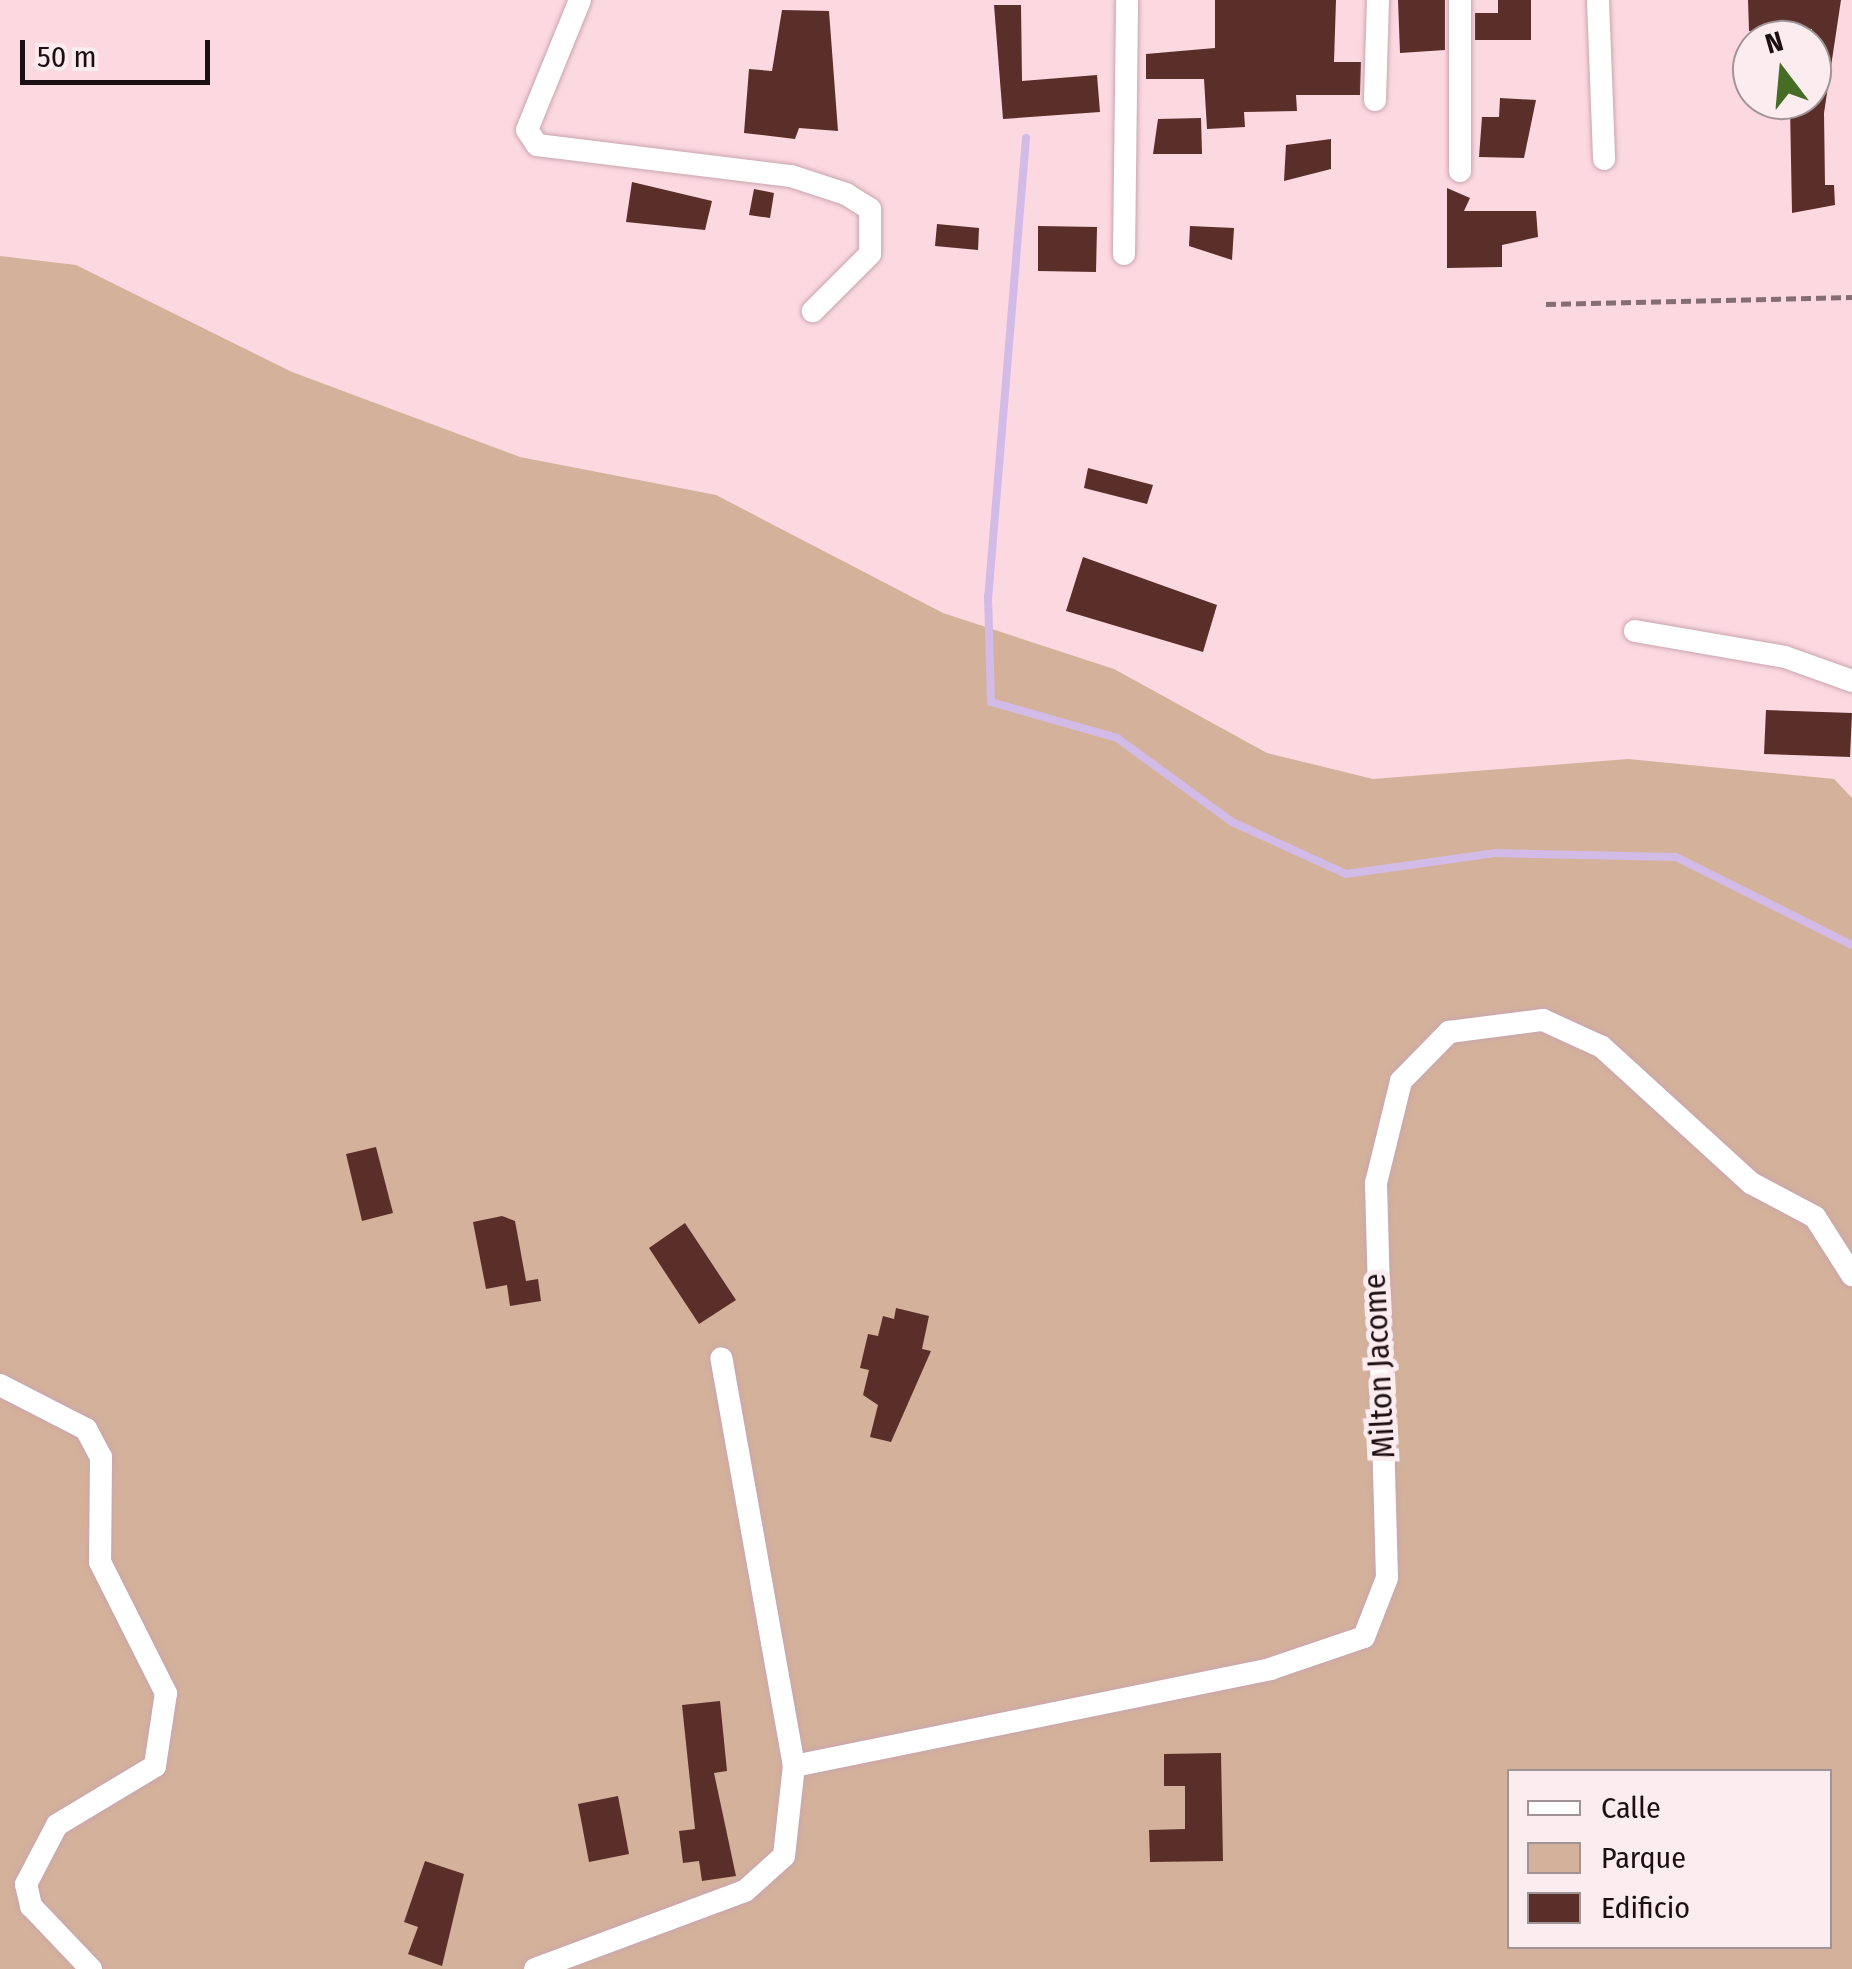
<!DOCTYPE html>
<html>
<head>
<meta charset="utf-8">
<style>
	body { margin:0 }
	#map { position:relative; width:1852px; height:1969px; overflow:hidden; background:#fcd8e1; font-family:"Fira Sans Condensed",sans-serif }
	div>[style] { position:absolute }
	.green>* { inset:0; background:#d4b19b }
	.stream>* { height:8px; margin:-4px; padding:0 4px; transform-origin:4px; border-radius:4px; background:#d3bbe7 }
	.building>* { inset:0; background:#5a2e29 }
	.path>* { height:5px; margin-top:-2.5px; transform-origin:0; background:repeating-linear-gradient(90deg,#846d73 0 10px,transparent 0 15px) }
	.roads { filter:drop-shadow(0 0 2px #c8a6af) drop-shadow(0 0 2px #c8a6af) }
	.street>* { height:22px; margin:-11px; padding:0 11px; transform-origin:11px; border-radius:11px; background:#fff }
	span { translate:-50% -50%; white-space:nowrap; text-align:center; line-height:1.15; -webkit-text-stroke:10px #fbecef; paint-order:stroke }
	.street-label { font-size:32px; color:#1b0f13 }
	.legend { position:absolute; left:1507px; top:1769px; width:325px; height:180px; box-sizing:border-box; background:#fbecef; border:2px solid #a19497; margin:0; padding:12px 18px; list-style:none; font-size:30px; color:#1b0f13 }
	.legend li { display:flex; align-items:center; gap:20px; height:50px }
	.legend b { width:50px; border:2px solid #a19497 }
	.north { position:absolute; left:1732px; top:20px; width:100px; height:100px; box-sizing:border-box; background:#fbecef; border:2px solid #a19497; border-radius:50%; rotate:344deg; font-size:28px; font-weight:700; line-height:40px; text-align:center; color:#1b0f13 }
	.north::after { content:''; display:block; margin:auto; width:35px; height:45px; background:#476c25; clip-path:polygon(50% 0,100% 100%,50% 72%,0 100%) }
	.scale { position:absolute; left:20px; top:40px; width:190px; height:45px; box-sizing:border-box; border:5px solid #1b0f13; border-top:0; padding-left:12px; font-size:30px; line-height:35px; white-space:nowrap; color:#1b0f13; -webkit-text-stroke:8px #fbecef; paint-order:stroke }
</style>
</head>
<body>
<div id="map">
	<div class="green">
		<i style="clip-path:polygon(evenodd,0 256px,76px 265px,292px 372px,520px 457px,716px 495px,943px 613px,1114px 669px,1267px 753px,1373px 779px,1628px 759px,1834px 779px,1852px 798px,1852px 1969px,0 1969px,0 256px,1510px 1772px,1830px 1772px,1830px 1946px,1510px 1946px,1510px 1772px)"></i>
	</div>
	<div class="stream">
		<i style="left:1026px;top:138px;width:460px;rotate:94.7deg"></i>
		<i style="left:988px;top:596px;width:106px;rotate:88.4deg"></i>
		<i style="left:991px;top:702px;width:131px;rotate:15.9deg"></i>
		<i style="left:1117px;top:738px;width:142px;rotate:36.1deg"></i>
		<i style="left:1232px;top:822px;width:125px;rotate:24.5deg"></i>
		<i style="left:1346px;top:874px;width:150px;rotate:-8deg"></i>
		<i style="left:1495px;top:853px;width:181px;rotate:1.3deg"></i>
		<i style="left:1676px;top:857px;width:197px;rotate:26.6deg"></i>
	</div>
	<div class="building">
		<i style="clip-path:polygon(1215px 0,1336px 0,1334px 62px,1361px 62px,1360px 95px,1296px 95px,1297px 111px,1244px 112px,1245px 127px,1207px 129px,1204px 79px,1146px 79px,1146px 54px,1215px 48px)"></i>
		<i style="clip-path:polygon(1398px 0,1445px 0,1445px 50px,1400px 53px)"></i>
		<i style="clip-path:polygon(1498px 0,1531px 0,1531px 40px,1475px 40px,1475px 13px,1498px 13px)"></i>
		<i style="clip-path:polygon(1748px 0,1841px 0,1824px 113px,1825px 185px,1834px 185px,1835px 205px,1792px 213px,1790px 107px,1812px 106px,1812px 29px,1749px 31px)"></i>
		<i style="clip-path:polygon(994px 5px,1021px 5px,1022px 81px,1097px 75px,1100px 112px,1003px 119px)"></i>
		<i style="clip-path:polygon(782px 10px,829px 11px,838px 131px,799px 128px,795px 139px,744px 133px,749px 69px,772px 71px)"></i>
		<i style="clip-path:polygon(1500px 98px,1536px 100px,1524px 158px,1479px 157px,1482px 117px,1499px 117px)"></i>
		<i style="clip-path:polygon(1201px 118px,1202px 154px,1153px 154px,1158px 119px)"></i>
		<i style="clip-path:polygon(1331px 139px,1331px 169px,1284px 181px,1286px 145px)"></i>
		<i style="clip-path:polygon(632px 182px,712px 201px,705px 230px,626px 222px)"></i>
		<i style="clip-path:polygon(1447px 188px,1470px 198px,1464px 211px,1536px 211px,1538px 237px,1502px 245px,1502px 267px,1447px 268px)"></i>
		<i style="clip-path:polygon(754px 189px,774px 193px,770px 218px,749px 215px)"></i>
		<i style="clip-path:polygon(937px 224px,979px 228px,978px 250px,935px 246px)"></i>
		<i style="clip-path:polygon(1038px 226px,1097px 227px,1096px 272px,1038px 271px)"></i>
		<i style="clip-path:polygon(1190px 226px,1234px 228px,1232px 260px,1189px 246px)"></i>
		<i style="clip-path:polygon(1088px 468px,1153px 485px,1147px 504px,1084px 488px)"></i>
		<i style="clip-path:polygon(1083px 557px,1217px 605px,1203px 652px,1066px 611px)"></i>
		<i style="clip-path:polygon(1766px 710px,1852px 713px,1850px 757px,1764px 754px)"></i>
		<i style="clip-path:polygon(376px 1147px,393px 1213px,362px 1221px,346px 1154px)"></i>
		<i style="clip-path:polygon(502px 1216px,515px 1221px,526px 1281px,538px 1279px,541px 1301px,510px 1306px,507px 1285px,486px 1289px,473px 1222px)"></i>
		<i style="clip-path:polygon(685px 1223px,736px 1300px,699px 1324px,649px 1248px)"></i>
		<i style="clip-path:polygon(896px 1308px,929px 1316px,922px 1349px,931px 1351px,891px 1442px,870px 1437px,878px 1405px,863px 1395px,869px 1370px,860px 1368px,868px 1334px,878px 1336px,883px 1316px,894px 1319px)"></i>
		<i style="clip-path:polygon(720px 1701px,727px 1771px,714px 1773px,736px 1876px,702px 1881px,699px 1861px,683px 1863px,679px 1831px,695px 1829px,682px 1705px)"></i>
		<i style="clip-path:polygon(1221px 1753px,1223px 1861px,1150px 1862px,1149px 1830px,1185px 1829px,1185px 1786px,1164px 1786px,1164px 1754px)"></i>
		<i style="clip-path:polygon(618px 1796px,629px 1854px,589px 1862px,578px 1804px)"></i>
		<i style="clip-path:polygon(425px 1861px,464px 1874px,442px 1966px,408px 1954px,418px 1927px,404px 1922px)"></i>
	</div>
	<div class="path">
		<i style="left:1546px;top:304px;width:306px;rotate:-1.3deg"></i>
	</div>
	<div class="roads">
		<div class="street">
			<i style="left:580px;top:0;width:140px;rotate:112.2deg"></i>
			<i style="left:527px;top:130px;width:18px;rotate:56deg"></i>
			<i style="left:537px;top:145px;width:256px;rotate:7deg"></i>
			<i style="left:791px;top:176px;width:58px;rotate:18.1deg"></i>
			<i style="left:846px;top:194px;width:28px;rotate:32deg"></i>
			<i style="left:870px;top:209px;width:45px;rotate:90deg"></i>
			<i style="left:870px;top:254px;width:81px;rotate:135deg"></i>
			<i style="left:1598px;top:0;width:159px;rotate:87.8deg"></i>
			<i style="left:1375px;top:100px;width:100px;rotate:-88.3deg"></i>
			<i style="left:1460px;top:171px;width:171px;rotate:-90deg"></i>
			<i style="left:1124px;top:254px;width:254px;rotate:-89.3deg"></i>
			<i style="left:1635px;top:631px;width:152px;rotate:9.8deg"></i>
			<i style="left:1785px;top:657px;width:71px;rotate:19.7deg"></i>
			<i style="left:0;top:1385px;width:97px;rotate:27.1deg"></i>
			<i style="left:86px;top:1429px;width:32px;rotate:62deg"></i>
			<i style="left:101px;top:1457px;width:105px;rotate:90.5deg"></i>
			<i style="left:100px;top:1562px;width:147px;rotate:63.3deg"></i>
			<i style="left:166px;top:1693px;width:74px;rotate:98.6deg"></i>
			<i style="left:155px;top:1766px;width:114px;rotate:149deg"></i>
			<i style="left:57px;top:1825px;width:67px;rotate:117.7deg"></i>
			<i style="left:26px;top:1884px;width:23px;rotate:77deg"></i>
			<i style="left:31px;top:1906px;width:87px;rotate:46.4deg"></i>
			<i style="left:794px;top:1766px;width:486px;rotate:-11.5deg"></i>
			<i style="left:1270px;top:1669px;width:99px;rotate:-18.8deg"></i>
			<i style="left:1364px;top:1637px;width:63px;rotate:-68.7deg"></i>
			<i style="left:1387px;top:1578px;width:395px;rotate:-91.6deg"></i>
			<i style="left:1376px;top:1183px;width:105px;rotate:-76.2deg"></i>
			<i style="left:1401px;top:1081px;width:69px;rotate:-45.6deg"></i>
			<i style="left:1449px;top:1032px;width:95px;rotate:-7.3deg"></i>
			<i style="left:1543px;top:1020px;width:65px;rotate:24.6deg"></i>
			<i style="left:1602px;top:1047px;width:202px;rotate:42.4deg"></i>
			<i style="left:1751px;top:1183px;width:72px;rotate:28deg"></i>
			<i style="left:1815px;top:1217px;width:69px;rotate:57.5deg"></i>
			<i style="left:535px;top:1969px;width:224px;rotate:-20.4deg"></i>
			<i style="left:745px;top:1891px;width:52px;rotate:-41.9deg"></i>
			<i style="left:784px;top:1856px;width:91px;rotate:-83.7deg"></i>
			<i style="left:794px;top:1766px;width:414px;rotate:-100.1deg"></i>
		</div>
	</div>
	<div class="street-label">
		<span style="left:1379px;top:1366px;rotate:-93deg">Milton Jacome</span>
	</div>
	<ul class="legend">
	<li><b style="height:12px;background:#fff"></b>Calle</li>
	<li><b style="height:28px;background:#d4b19b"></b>Parque</li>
	<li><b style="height:28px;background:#5a2e29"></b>Edificio</li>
	</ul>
	<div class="north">N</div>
	<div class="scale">50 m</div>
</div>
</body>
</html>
